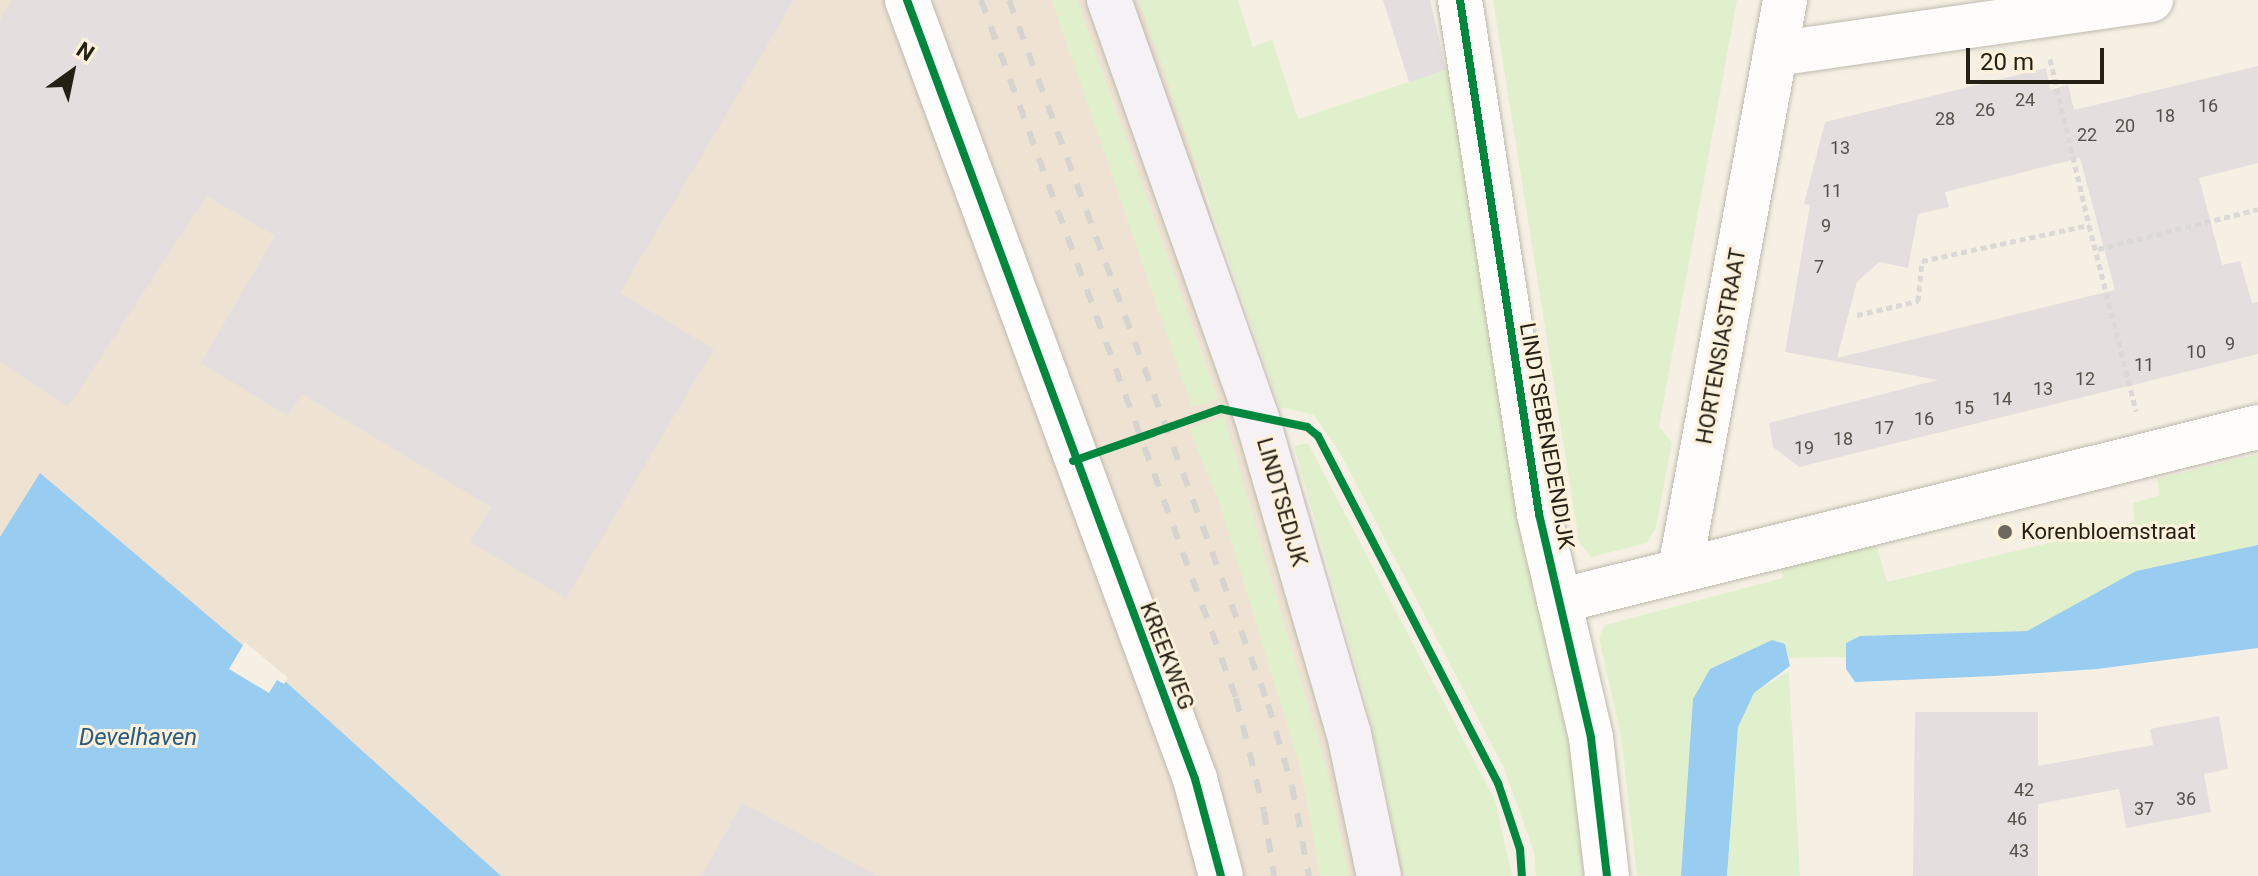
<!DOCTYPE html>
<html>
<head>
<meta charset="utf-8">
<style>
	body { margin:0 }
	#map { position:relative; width:2258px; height:876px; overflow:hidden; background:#f6f0e4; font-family:Roboto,sans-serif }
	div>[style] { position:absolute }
	.industrial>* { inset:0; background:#eee3d3 }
	.green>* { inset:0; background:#e1f0cc }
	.water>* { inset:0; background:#98ccf0 }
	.pier>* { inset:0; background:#f6f0e4 }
	.building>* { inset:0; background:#e4dede }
	.path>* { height:5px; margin-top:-2.5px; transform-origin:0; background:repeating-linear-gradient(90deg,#dbd9d5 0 6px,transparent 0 10px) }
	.roads { filter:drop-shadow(0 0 2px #bebaaf) drop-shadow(0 0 2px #bebaaf) }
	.minor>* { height:44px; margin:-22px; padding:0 22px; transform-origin:22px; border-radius:22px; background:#fefdfb }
	.major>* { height:44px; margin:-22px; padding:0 22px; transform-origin:22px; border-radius:22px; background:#f5f1f4 }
	.rail>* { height:6px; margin-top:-3px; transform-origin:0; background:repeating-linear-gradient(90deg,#d7d4d0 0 14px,transparent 0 28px) }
	.cycleway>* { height:8px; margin:-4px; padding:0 4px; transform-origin:4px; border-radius:4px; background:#00873e }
	.dots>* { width:22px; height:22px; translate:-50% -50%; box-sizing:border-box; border:4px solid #fef2dc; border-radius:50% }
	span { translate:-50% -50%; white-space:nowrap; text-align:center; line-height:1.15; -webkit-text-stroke:6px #fef2dc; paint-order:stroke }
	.number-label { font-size:18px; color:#555048 }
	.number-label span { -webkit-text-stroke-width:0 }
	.street-label { font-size:22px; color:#252016 }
	.poi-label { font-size:22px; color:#252016 }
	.left { translate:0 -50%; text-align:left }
	.water-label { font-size:24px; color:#265c83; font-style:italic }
	.north { position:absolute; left:32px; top:32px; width:80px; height:80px; -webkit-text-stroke:6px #fef2dc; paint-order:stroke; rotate:33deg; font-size:22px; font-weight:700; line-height:32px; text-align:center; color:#252016 }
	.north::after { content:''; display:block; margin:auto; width:28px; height:36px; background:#252016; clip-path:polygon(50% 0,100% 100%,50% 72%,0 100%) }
	.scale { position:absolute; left:1966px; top:48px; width:138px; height:36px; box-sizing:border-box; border:4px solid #252016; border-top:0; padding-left:10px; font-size:24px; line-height:28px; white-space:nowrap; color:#252016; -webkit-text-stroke:6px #fef2dc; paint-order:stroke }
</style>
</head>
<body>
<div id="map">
	<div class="industrial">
		<i style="clip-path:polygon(0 0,1147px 0,1406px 876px,0 876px)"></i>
	</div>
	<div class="green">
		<i style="clip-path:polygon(1052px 0,1077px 0,1218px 399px,1192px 407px)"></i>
		<i style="clip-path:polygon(1139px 0,1238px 0,1253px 47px,1272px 39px,1298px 119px,1450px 68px,1565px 699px,1588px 876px,1536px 876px,1534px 852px,1503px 766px,1339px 451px,1314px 415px,1280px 407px)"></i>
		<i style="clip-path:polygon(1493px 0,1737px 0,1659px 427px,1672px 442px,1656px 528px,1647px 543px,1591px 557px,1579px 542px)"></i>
		<i style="clip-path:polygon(1224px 417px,1326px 766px,1349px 876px,1320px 876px,1302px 773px,1219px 501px,1189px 428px)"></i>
		<i style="clip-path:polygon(1308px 443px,1495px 800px,1512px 876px,1404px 876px,1365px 697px,1294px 446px)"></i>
		<i style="clip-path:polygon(2258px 454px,2258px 545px,2136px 571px,2027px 631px,1860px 636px,1846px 643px,1846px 657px,1789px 658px,1785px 644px,1772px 640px,1710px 669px,1693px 699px,1681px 876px,1637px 876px,1621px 737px,1599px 638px,1605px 625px,1783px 578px,1781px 566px,1876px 542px,1887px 582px,2135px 522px,2133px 503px,2160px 495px,2157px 479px)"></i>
		<i style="clip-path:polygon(1789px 671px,1800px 876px,1727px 876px,1738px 727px,1754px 693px)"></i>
	</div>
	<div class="water">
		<i style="clip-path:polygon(40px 473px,286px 682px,501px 876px,0 876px,0 537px)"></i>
		<i style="clip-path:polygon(2258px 545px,2258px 648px,2097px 669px,1994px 676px,1855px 682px,1846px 669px,1846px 643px,1860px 636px,2027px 631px,2136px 571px)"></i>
		<i style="clip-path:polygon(1772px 640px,1785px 644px,1790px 666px,1754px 693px,1738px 727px,1727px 876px,1681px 876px,1693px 699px,1710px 669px)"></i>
	</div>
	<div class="pier">
		<i style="clip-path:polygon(245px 642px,288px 678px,284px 684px,277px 680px,269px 693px,229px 669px)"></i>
	</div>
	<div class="building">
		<i style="clip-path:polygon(12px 0,794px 0,620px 293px,714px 349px,566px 598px,470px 542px,491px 507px,302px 394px,288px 416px,201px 363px,275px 236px,207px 196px,68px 407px,0 361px,0 20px)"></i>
		<i style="clip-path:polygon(1383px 0,1430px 0,1446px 70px,1409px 82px)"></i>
		<i style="clip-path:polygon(evenodd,2258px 66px,2258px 163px,2199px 178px,2222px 265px,2240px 261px,2252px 303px,2258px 302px,2258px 354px,1799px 467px,1773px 447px,1769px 423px,1938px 380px,1785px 352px,1810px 205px,1804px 204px,1825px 122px,2046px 68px,2050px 90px,2068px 85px,2074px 110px,2258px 66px,2080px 158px,2115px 290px,1837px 358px,1857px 282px,1879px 262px,1908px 268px,1918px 214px,1949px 207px,1945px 192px,2080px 158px)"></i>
		<i style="clip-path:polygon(1915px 712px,2038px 712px,2038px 766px,2153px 745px,2150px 729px,2219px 716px,2228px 769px,2204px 774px,2211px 812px,2126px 828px,2119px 789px,2038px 804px,2038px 876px,1913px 876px)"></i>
		<i style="clip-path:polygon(742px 803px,878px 876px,702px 876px)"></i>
	</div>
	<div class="path">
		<i style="left:2050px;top:59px;width:171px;rotate:76.8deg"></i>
		<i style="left:2098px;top:249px;width:165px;rotate:-14deg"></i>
		<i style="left:1857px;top:315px;width:63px;rotate:-12.9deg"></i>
		<i style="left:1918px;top:301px;width:40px;rotate:-84.3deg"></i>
		<i style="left:1922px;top:261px;width:171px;rotate:-12.2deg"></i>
		<i style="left:2089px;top:225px;width:192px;rotate:75.8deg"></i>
	</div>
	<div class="roads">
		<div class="minor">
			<i style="left:907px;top:0;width:831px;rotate:69.71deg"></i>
			<i style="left:1195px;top:779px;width:100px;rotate:75deg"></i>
			<i style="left:1460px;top:0;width:520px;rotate:81.26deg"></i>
			<i style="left:1539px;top:514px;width:230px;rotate:76.9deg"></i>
			<i style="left:1591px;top:738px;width:139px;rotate:83.4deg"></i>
			<i style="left:1775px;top:54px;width:380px;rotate:-8.2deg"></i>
			<i style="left:1680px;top:569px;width:579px;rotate:-79.54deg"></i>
			<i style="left:1559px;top:601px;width:720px;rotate:-13.98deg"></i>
		</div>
		<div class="major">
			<i style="left:1109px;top:0;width:443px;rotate:70.5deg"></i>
			<i style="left:1257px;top:418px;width:329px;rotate:73.8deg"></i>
			<i style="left:1349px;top:734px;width:145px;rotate:78.1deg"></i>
		</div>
	</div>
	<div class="rail">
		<i style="left:981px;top:0;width:743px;rotate:69.93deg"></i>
		<i style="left:1236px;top:698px;width:116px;rotate:76.1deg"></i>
		<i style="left:1264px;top:811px;width:66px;rotate:81.3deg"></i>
		<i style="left:1009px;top:0;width:750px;rotate:69.8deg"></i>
		<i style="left:1268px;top:704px;width:85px;rotate:73.7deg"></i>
		<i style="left:1292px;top:786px;width:92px;rotate:79.3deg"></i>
	</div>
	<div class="cycleway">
		<i style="left:907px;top:0;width:831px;rotate:69.71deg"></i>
		<i style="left:1195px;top:779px;width:100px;rotate:75deg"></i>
		<i style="left:1460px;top:0;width:520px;rotate:81.26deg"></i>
		<i style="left:1539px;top:514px;width:230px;rotate:76.9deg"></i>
		<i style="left:1591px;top:738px;width:139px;rotate:83.4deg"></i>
		<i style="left:1073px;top:461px;width:157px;rotate:-19.4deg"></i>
		<i style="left:1221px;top:409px;width:88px;rotate:11.8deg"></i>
		<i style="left:1307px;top:427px;width:14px;rotate:39deg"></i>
		<i style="left:1318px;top:436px;width:391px;rotate:62.6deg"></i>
		<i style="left:1498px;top:783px;width:70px;rotate:71.6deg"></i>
		<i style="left:1520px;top:849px;width:27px;rotate:86deg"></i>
	</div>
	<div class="dots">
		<i style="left:2005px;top:532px;background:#6e695e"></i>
	</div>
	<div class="number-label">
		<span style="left:2025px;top:100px">24</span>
		<span style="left:2208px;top:106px">16</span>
		<span style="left:1985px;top:110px">26</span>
		<span style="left:2165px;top:116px">18</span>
		<span style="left:1945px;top:119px">28</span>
		<span style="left:2125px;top:126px">20</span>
		<span style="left:2087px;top:135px">22</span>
		<span style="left:1840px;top:148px">13</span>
		<span style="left:1832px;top:191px">11</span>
		<span style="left:1826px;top:226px">9</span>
		<span style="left:1819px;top:267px">7</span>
		<span style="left:2230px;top:344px">9</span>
		<span style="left:2196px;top:352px">10</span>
		<span style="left:2144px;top:365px">11</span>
		<span style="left:2085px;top:379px">12</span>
		<span style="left:2043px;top:389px">13</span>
		<span style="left:2002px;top:399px">14</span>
		<span style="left:1964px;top:408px">15</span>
		<span style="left:1924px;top:419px">16</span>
		<span style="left:1884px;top:428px">17</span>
		<span style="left:1843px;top:439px">18</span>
		<span style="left:1804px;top:448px">19</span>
		<span style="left:2024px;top:790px">42</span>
		<span style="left:2186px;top:799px">36</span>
		<span style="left:2144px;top:809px">37</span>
		<span style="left:2017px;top:819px">46</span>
		<span style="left:2019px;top:851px">43</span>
	</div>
	<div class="street-label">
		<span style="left:1721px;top:346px;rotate:-80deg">HORTENSIASTRAAT</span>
		<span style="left:1547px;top:436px;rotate:80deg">LINDTSEBENEDENDIJK</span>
		<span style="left:1282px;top:502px;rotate:74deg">LINDTSEDIJK</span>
		<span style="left:1167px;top:656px;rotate:69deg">KREEKWEG</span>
	</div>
	<div class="poi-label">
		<span class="left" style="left:2021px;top:532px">Korenbloemstraat</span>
	</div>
	<div class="water-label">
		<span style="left:138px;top:738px">Develhaven</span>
	</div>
	<div class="north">N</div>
	<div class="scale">20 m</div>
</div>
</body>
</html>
